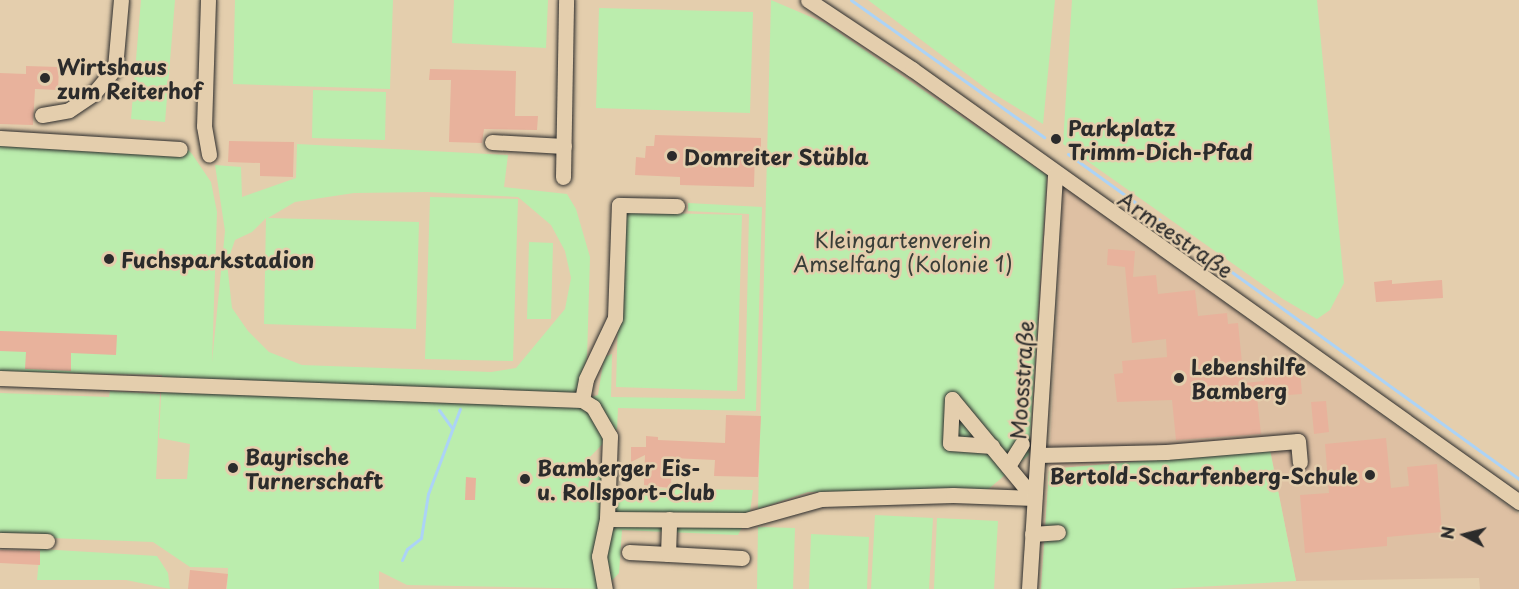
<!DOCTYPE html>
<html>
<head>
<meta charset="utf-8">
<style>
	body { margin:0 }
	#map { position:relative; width:1519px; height:589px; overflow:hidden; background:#e4cead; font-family:"Playpen Sans",sans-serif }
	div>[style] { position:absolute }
	.built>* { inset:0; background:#dec0a3 }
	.green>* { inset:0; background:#bbedad }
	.stream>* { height:3px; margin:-1.5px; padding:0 1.5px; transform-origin:1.5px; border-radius:1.5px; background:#acd3f6 }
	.building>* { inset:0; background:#e8b29c }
	.roads { filter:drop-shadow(0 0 2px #2b2b2b) drop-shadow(0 0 2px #2b2b2b) }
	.minor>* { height:15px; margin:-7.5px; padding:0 7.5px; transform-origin:7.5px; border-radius:7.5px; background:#e4cead }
	.dots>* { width:16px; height:16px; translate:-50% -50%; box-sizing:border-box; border:3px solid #e4cead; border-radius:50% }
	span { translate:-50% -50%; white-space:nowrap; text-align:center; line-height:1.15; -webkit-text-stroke:5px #e4cead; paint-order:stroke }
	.poi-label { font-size:21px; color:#2b2b2b; font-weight:700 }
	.left { translate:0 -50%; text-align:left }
	.right { translate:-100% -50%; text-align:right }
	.street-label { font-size:21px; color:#2b2b2b }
	.park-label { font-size:21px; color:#393e38 }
	.north { position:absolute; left:1435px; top:505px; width:60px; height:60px; -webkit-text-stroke:4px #e4cead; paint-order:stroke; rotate:277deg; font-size:16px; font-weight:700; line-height:24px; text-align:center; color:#2b2b2b }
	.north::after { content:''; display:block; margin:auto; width:21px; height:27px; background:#2b2b2b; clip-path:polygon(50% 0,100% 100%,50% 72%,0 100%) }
</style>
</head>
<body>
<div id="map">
	<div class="built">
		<i style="clip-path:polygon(1063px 186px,1519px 514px,1519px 589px,1480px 589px,1479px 578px,1296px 581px,1270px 450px,1049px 469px)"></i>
	</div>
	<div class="green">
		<i style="clip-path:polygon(141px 0,175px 0,165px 122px,131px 119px)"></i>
		<i style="clip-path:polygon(235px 0,393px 0,390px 89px,233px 84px)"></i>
		<i style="clip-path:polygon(454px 0,548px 0,546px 48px,452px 43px)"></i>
		<i style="clip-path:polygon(771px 0,825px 23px,1047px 175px,1029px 455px,986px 491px,808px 492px,758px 509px)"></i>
		<i style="clip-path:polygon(868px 0,1055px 0,1043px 124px,988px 90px)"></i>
		<i style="clip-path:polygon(1072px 0,1317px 0,1344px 283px,1330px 310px,1317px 319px,1283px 299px,1063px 144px)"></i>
		<i style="clip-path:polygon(599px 8px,753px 12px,750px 113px,596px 108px)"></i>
		<i style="clip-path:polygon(313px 90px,386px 92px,385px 140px,312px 138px)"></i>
		<i style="clip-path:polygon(evenodd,0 134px,182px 143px,192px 154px,211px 182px,217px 212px,212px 362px,225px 231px,215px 165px,241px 167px,242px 197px,296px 178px,297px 144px,508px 155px,504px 187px,567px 194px,576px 209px,590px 257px,587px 358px,574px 402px,598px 395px,604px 357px,612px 354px,611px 397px,745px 399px,749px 214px,688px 211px,688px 203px,762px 207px,756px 411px,618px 408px,617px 429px,589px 458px,589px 464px,606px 465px,605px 488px,753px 490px,750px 512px,738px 535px,622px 530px,619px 573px,604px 589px,407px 585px,379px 571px,379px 589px,227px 589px,228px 568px,190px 567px,153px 542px,0 536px,0 393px,109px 397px,110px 391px,160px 394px,156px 479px,187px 479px,190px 444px,159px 438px,162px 375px,0 372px,0 134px,427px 192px,518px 197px,551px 225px,565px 251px,571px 278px,565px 309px,516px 368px,491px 372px,302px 365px,269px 352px,248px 331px,232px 308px,227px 263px,235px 240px,252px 232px,266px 218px,264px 324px,416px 329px,419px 222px,268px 218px,295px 202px,321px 198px,354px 193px,427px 192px)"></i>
		<i style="clip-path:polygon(430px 197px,518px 199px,513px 361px,425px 359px)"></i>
		<i style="clip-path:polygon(621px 212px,742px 215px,737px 391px,616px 387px)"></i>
		<i style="clip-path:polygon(529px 242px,553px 243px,551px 319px,527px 319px)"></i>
		<i style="clip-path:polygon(1270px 450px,1296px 581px,1166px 589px,1041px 589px,1049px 469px)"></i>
		<i style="clip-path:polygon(875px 515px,933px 518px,929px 589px,871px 589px)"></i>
		<i style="clip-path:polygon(937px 518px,998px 521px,994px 589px,934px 589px)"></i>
		<i style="clip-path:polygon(758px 527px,795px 528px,793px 589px,757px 589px)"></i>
		<i style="clip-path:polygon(811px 534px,869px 537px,867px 589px,809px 589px)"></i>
		<i style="clip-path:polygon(40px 549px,157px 556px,168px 573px,170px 589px,126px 580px,37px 580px)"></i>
	</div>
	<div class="stream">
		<i style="left:851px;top:0;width:237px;rotate:35.4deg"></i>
		<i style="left:1068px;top:154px;width:556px;rotate:35.78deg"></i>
		<i style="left:439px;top:410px;width:22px;rotate:54deg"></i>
		<i style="left:402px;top:560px;width:12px;rotate:-66deg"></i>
		<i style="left:407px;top:549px;width:18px;rotate:-38deg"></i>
		<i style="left:421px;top:538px;width:45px;rotate:-81deg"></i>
		<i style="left:428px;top:494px;width:91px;rotate:-69.4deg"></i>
	</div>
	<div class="building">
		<i style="clip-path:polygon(26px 66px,59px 67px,58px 90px,35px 89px,33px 125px,0 124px,0 73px,26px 74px)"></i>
		<i style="clip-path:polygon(430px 69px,516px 71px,515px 116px,538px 116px,537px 130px,484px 129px,482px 143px,449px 142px,451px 80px,429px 80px)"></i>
		<i style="clip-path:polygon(655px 135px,761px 138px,761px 151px,755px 151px,754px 187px,680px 185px,680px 177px,635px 175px,636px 157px,645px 158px,646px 146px,654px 146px)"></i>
		<i style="clip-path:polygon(229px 141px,294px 142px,293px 177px,260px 176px,260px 163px,228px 162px)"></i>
		<i style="clip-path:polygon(1108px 249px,1135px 251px,1133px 277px,1156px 275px,1158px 294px,1195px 290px,1198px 316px,1227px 313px,1228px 324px,1238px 323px,1244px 383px,1264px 381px,1265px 362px,1291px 361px,1292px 371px,1300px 370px,1302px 394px,1257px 397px,1261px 434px,1176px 440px,1172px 400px,1117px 402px,1114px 374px,1123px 373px,1122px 361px,1167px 357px,1166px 339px,1132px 343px,1125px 267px,1107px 265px)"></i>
		<i style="clip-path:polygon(1392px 280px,1392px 284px,1442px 280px,1443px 298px,1376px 302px,1374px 282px)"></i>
		<i style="clip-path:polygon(0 331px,117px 335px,116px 355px,71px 353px,71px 371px,25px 369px,26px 352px,0 351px)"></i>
		<i style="clip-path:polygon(1326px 401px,1329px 432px,1314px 434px,1311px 402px)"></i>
		<i style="clip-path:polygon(726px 415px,761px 416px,758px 477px,714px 476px,715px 460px,672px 458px,671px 488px,644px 485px,645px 455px,631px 462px,631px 447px,646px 447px,646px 436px,658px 437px,658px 440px,725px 443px)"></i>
		<i style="clip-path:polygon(1386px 438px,1391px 488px,1409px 486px,1407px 467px,1437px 464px,1442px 532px,1387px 537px,1387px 546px,1305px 553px,1300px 495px,1329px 493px,1325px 444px)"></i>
		<i style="clip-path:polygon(466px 477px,476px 478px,475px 500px,465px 500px)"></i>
		<i style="clip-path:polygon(0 550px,40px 551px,40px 565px,0 563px)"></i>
		<i style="clip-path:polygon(190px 570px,228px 574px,226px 589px,188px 589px)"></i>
	</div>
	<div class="roads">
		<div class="minor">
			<i style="left:208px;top:0;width:126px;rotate:91.8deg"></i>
			<i style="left:204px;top:126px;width:29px;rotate:80deg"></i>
			<i style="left:808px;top:0;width:125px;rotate:33.6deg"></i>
			<i style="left:912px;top:69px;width:746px;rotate:35.5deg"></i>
			<i style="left:42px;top:115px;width:27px;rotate:-10deg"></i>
			<i style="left:69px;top:110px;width:30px;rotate:-34deg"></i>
			<i style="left:94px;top:93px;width:33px;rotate:-50deg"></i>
			<i style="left:115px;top:68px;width:68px;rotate:-85deg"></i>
			<i style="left:0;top:138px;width:180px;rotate:3.5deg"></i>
			<i style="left:492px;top:142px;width:72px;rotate:3.2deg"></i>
			<i style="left:563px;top:177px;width:177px;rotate:-89deg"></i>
			<i style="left:0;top:378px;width:582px;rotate:2.16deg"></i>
			<i style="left:582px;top:400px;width:13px;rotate:32deg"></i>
			<i style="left:593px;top:407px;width:34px;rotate:60deg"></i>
			<i style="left:610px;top:436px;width:83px;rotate:92.1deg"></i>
			<i style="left:607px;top:519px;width:38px;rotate:102deg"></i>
			<i style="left:599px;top:556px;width:34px;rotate:80deg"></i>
			<i style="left:952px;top:399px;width:129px;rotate:50.4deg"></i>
			<i style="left:952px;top:399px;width:44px;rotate:92.6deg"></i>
			<i style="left:950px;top:443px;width:42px;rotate:4.1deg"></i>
			<i style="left:582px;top:400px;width:21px;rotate:-79deg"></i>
			<i style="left:586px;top:379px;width:68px;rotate:-64.6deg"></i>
			<i style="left:615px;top:318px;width:113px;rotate:-88deg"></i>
			<i style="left:619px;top:205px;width:58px;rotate:1deg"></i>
			<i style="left:1038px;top:455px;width:128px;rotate:-1.3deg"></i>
			<i style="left:1166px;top:452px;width:132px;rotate:-4.8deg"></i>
			<i style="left:1298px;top:441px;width:21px;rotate:85deg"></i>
			<i style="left:1008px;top:466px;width:26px;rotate:-58deg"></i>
			<i style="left:607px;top:519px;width:139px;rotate:0.4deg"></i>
			<i style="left:746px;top:520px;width:78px;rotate:-15.6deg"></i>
			<i style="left:821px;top:499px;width:132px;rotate:-1.7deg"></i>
			<i style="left:953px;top:495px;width:81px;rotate:2.1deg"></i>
			<i style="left:1032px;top:534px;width:26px;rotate:-4deg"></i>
			<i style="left:0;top:540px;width:47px;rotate:1.2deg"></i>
			<i style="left:629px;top:552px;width:39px;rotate:3deg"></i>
			<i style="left:668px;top:554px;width:35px;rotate:-88deg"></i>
			<i style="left:668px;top:554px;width:74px;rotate:3.1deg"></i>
			<i style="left:1029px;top:589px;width:416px;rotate:-86.4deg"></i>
		</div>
	</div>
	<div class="dots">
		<i style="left:45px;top:78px;background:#2b2b2b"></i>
		<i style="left:1056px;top:139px;background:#2b2b2b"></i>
		<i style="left:672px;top:156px;background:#2b2b2b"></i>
		<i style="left:109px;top:259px;background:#2b2b2b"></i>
		<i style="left:1179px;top:378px;background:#2b2b2b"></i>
		<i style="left:233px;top:468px;background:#2b2b2b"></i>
		<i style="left:1370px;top:475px;background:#2b2b2b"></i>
		<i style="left:525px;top:479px;background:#2b2b2b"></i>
	</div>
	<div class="poi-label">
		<span class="left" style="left:57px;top:78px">Wirtshaus<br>zum Reiterhof</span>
		<span class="left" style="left:1068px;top:139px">Parkplatz<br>Trimm-Dich-Pfad</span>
		<span class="left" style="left:684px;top:156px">Domreiter Stübla</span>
		<span class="left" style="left:121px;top:259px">Fuchsparkstadion</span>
		<span class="left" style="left:1191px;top:378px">Lebenshilfe<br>Bamberg</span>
		<span class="left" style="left:245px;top:468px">Bayrische<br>Turnerschaft</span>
		<span class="left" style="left:537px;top:479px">Bamberger Eis-<br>u. Rollsport-Club</span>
		<span class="right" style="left:1358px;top:475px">Bertold-Scharfenberg-Schule</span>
	</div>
	<div class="street-label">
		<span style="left:1176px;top:234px;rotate:35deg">Armeestraße</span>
		<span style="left:1021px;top:380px;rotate:-86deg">Moosstraße</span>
	</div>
	<div class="park-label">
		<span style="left:903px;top:251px">Kleingartenverein<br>Amselfang (Kolonie 1)</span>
	</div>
	<div class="north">N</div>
</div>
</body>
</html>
